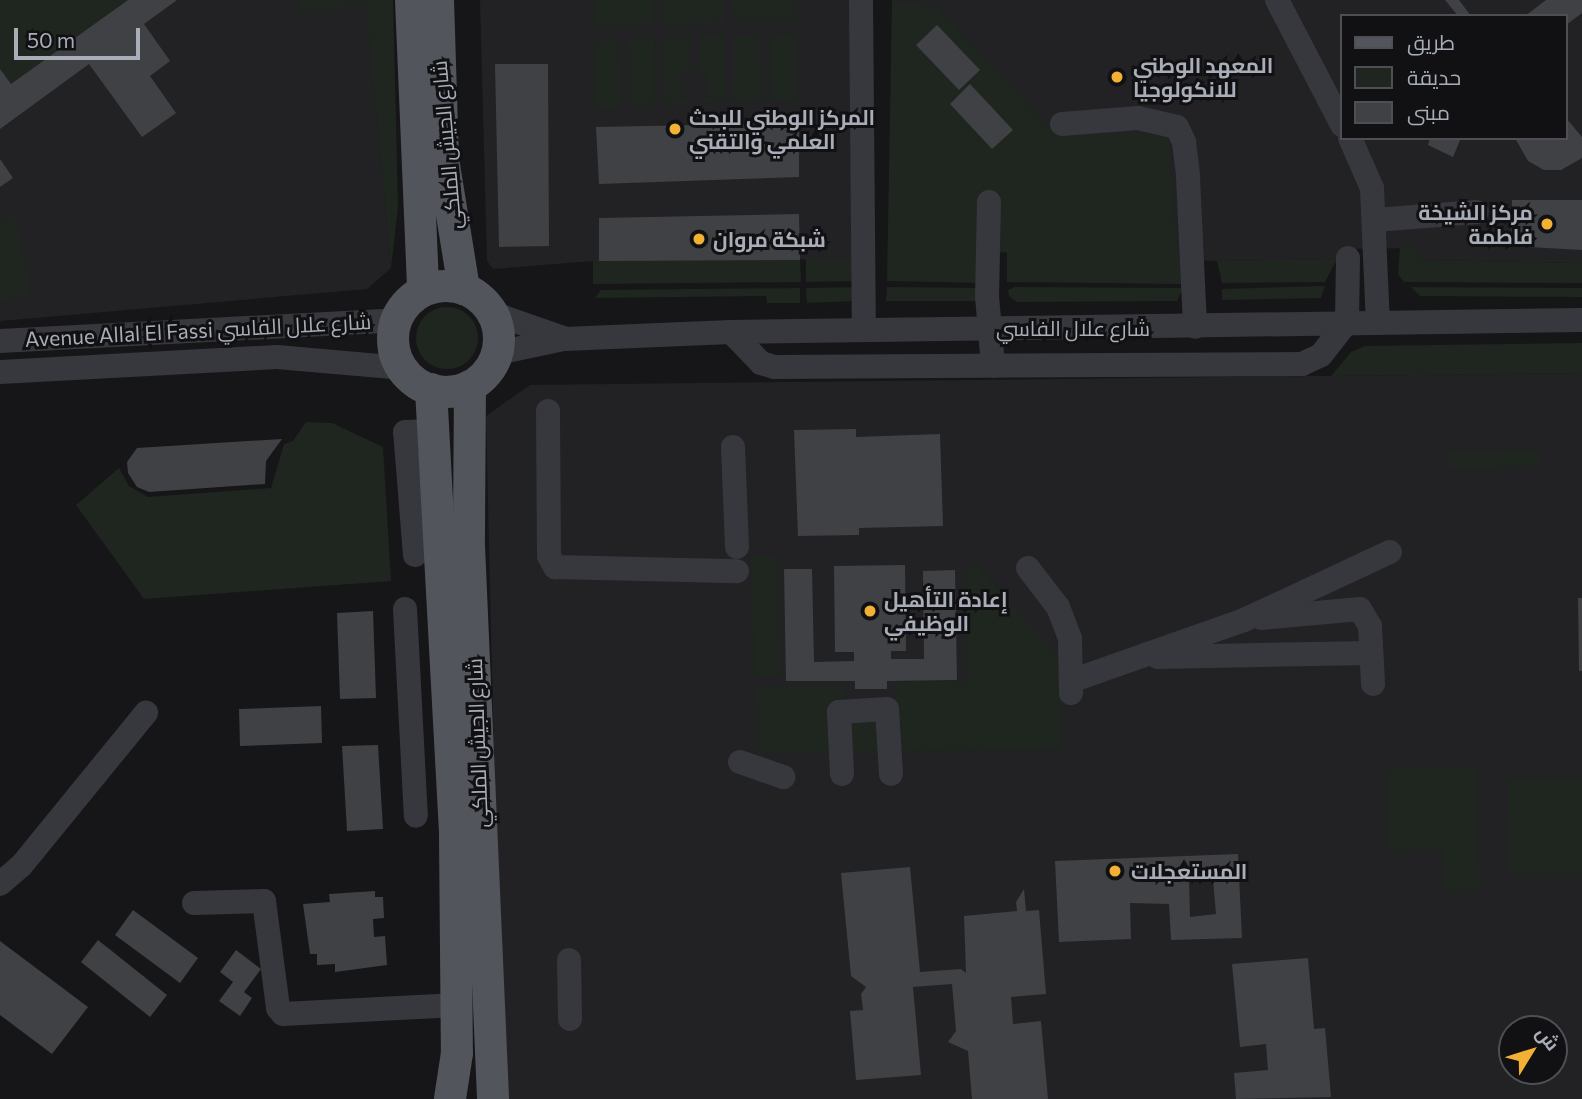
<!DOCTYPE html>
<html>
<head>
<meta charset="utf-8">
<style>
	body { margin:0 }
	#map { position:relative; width:1582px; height:1099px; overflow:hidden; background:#161618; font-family:Commissioner,Cairo,sans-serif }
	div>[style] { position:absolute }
	.built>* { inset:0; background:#222225 }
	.green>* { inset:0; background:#1e261f }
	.round { border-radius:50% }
	.building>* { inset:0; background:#404145 }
	.minor>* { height:24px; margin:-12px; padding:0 12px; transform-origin:12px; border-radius:12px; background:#37383d }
	.major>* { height:32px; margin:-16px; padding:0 16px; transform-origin:16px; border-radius:16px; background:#53555c }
	.major>.ring { margin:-16px; padding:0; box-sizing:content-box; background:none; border:32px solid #53555c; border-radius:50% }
	.dots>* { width:19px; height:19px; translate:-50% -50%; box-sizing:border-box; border:4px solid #111113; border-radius:50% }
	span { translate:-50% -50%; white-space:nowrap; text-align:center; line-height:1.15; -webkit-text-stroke:6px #111113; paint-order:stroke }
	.poi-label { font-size:21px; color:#a8adb8; font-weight:700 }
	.left { translate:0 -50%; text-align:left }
	.right { translate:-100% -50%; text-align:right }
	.street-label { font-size:21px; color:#a8adb8 }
	.legend { position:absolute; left:1340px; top:14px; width:228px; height:126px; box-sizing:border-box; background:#111113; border:2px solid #4d4f55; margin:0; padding:9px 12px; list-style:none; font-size:21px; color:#a8adb8 }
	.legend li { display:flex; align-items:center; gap:14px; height:35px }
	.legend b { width:35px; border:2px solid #4d4f55 }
	.north { position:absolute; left:1498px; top:1015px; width:70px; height:70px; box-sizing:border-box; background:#111113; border:2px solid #4d4f55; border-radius:50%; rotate:52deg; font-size:19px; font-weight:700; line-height:28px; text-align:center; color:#a8adb8 }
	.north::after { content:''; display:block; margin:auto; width:24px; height:32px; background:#f2b134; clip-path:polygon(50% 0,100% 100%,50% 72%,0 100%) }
	.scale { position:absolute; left:14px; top:28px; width:126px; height:32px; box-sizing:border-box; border:4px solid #a8adb8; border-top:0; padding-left:9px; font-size:21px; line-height:24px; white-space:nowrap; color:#a8adb8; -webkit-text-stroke:5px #111113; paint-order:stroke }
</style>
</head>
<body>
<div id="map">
	<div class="built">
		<i style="clip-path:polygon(0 0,366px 0,391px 268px,367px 289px,0 321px)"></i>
		<i style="clip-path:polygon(480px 0,866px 0,862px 259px,593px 261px,493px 269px,487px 261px)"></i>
		<i style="clip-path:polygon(evenodd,892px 0,1582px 0,1582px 263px,1418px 260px,1418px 248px,1342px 249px,1341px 259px,1217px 261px,890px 248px,892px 0,1342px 16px,1566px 16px,1566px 138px,1342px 138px,1342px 16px)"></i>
		<i style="clip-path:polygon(evenodd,1582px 373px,1582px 1099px,502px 1099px,486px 416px,530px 385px,1582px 373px,1512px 1029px,1554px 1029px,1554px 1071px,1512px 1071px,1512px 1029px)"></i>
	</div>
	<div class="green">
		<i style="clip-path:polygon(0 0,128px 0,11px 84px,0 69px)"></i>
		<i style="clip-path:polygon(299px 0,393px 0,398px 207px,391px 268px,366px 6px,300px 10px)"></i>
		<i style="clip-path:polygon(594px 0,653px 0,653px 25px,594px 27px)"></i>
		<i style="clip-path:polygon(663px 0,723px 0,723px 23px,664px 25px)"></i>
		<i style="clip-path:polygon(733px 0,794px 0,795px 22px,734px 22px)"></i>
		<i style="clip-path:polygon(892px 3px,936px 6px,1056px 134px,1168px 133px,1178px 258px,1185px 259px,1183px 284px,1007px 282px,1007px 252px,985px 251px,984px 283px,887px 281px)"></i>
		<i style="clip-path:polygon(795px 34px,797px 100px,771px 100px,770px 36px)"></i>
		<i style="clip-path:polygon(725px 35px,726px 102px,701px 103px,701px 98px,709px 98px,708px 73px,699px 72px,699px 37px)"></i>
		<i style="clip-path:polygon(734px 36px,759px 36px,761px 101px,734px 102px)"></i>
		<i style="clip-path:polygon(690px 37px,689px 73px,680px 74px,681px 99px,690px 100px,689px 105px,665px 105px,663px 38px)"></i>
		<i style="clip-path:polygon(654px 38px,655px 105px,631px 106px,629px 39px)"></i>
		<i style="clip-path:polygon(618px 39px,620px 107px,594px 109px,594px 41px)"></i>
		<i style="clip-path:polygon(15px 215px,31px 295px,0 301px,0 218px)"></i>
		<i style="clip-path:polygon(1400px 247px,1418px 248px,1419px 260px,1582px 263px,1582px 283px,1404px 282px,1398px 274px)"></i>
		<i style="clip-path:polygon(806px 259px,862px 259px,862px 281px,806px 282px)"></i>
		<i style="clip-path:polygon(1337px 259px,1325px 282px,1222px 283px,1217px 261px)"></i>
		<i style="clip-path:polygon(800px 260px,801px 282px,593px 284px,593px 261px)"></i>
		<i style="clip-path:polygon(1325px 286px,1321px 298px,1222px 300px,1222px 289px)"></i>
		<i style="clip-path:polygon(858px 287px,858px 301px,807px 303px,806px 288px)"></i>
		<i style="clip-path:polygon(887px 287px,981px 288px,981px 301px,886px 301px)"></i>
		<i style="clip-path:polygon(1015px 287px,1183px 288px,1177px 301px,1017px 302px,1009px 296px,1008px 290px)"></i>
		<i style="clip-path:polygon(1411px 287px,1582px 288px,1582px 297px,1420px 296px)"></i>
		<i style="clip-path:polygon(800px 288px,800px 303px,767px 303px,766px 296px,595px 298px,601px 290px)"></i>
		<i class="round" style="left:416px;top:307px;width:62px;height:62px"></i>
		<i style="clip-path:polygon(1582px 343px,1582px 373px,1331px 376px,1351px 352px,1365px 346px)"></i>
		<i style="clip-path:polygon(306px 422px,332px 423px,383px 447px,391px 581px,144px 599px,76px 505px,119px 468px,129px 486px,148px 497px,271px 488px,284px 444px,293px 441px)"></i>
		<i style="clip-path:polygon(1539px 450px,1539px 466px,1448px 468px,1447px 452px)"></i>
		<i style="clip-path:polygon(751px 556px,776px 556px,780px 677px,754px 677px)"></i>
		<i style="clip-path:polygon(966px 566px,977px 566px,1061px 658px,1063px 749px,758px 753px,757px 687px,845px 686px,846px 718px,898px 717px,897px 682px,968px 681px)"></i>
		<i style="clip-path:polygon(1475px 766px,1480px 890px,1444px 891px,1442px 850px,1388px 851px,1385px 769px)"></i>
		<i style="clip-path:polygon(1582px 778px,1582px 872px,1509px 873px,1508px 779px)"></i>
	</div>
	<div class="building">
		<i style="clip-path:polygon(128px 0,177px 0,144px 24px,170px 61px,150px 76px,176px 113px,142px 137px,89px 64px,0 129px,0 69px,11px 84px)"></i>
		<i style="clip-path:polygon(1445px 0,1459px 0,1471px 16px,1458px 16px)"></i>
		<i style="clip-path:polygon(1546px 0,1582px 0,1582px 13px,1566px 25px,1566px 16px,1525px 16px)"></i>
		<i style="clip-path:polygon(937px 25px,980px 70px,959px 90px,916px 45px)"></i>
		<i style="clip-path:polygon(495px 64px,548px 64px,549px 246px,499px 247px)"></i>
		<i style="clip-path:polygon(970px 84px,1013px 130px,992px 149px,950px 104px)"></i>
		<i style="clip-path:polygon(1566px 118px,1582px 137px,1582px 158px,1561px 170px,1544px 170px,1528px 161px,1515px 138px,1566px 138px)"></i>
		<i style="clip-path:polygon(799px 123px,799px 177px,599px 184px,596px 127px)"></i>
		<i style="clip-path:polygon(1430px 138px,1461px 138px,1453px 157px,1428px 145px)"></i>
		<i style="clip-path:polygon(0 159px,13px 178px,0 187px)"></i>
		<i style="clip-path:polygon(1512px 200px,1582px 200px,1582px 250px,1511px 246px)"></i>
		<i style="clip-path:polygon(799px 214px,800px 260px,599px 261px,599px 218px)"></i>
		<i style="clip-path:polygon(856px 429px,856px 437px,940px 434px,943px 526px,859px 528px,859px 535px,798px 536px,794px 430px)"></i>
		<i style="clip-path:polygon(282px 439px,266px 461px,265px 484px,149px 492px,137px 487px,128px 473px,127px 462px,137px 448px)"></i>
		<i style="clip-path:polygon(905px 565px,906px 651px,891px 651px,891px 659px,924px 659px,923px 571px,955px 570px,957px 680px,887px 681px,887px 689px,855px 689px,855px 681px,786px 681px,784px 569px,812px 569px,814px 662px,854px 661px,854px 652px,835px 652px,834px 566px)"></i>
		<i style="clip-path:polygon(1578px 598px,1582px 598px,1582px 671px,1579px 671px)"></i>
		<i style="clip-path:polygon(373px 611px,376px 698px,340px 699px,337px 613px)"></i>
		<i style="clip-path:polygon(321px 706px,322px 743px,240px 746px,239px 709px)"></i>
		<i style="clip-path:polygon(378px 745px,383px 829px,347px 831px,342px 746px)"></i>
		<i style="clip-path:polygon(evenodd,1238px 854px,1242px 938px,1171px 940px,1169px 904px,1130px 903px,1131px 939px,1059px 942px,1055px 861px,1238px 854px,1189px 880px,1213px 880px,1216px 914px,1190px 917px,1189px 880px)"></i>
		<i style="clip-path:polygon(910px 867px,920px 972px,961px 969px,966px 973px,964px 916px,1017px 911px,1016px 902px,1024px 889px,1026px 911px,1039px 910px,1046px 994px,1011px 997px,1013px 1024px,1041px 1021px,1048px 1099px,972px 1099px,968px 1051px,948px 1042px,956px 1031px,952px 984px,913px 987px,921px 1075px,856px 1080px,850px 1011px,863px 1010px,861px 994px,866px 987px,851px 976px,841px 873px)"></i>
		<i style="clip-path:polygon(375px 891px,375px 897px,383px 897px,384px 918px,373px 919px,374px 937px,385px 936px,387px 965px,335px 972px,335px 964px,317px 965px,317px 954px,310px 954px,303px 904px,330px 902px,329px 894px)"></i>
		<i style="clip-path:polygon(133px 910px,198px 958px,180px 983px,115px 935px)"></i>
		<i style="clip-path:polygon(98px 940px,167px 995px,150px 1017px,81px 962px)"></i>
		<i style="clip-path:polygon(0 941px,88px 1007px,52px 1054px,0 1015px)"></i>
		<i style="clip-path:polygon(236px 950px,261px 969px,244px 992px,252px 998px,240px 1016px,219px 1001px,233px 982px,220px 972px)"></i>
		<i style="clip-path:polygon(1308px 958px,1314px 1029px,1325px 1028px,1331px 1097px,1236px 1099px,1234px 1073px,1268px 1070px,1266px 1044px,1240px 1047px,1232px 964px)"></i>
	</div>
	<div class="minor">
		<i style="left:861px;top:0;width:329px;rotate:89.5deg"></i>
		<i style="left:1277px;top:0;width:141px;rotate:62.5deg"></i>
		<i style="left:1062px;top:124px;width:76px;rotate:-4.5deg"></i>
		<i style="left:1138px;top:118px;width:40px;rotate:13deg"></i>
		<i style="left:1177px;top:127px;width:17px;rotate:65deg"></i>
		<i style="left:1184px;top:142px;width:35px;rotate:83deg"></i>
		<i style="left:1188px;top:177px;width:150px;rotate:87.3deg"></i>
		<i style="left:1350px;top:138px;width:55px;rotate:66.3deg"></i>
		<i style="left:1372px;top:188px;width:135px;rotate:87.5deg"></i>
		<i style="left:989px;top:202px;width:94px;rotate:91.2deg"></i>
		<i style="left:987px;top:296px;width:70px;rotate:85.1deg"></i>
		<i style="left:1375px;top:220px;width:102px;rotate:-4.5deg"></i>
		<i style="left:492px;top:313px;width:75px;rotate:19.4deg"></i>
		<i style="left:731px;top:332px;width:43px;rotate:45.9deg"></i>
		<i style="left:761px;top:363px;width:14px;rotate:17deg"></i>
		<i style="left:774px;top:367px;width:528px;rotate:-0.33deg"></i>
		<i style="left:1302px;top:364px;width:21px;rotate:-25deg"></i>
		<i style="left:1321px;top:355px;width:42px;rotate:-51.8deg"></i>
		<i style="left:1347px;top:322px;width:64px;rotate:-89.1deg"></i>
		<i style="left:0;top:341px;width:398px;rotate:-3deg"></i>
		<i style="left:497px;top:353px;width:68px;rotate:-11.8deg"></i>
		<i style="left:564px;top:339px;width:167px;rotate:-2.4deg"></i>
		<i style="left:731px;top:332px;width:851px;rotate:-0.81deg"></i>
		<i style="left:0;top:372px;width:277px;rotate:-3.1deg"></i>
		<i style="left:277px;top:357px;width:125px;rotate:5deg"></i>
		<i style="left:548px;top:411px;width:145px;rotate:89.6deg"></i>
		<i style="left:549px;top:556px;width:13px;rotate:61deg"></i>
		<i style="left:555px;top:567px;width:182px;rotate:1.3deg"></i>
		<i style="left:733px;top:447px;width:100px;rotate:87.7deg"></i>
		<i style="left:415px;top:555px;width:123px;rotate:-94.6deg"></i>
		<i style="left:405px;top:432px;width:29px;rotate:-2deg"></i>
		<i style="left:1028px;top:568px;width:49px;rotate:52.4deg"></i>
		<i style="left:1058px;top:607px;width:34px;rotate:69deg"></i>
		<i style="left:1070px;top:639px;width:54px;rotate:88.9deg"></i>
		<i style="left:405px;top:609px;width:207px;rotate:87deg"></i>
		<i style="left:1261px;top:618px;width:99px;rotate:-5.2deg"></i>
		<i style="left:1360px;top:609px;width:20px;rotate:60deg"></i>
		<i style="left:1370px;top:626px;width:58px;rotate:87deg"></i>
		<i style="left:1158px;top:657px;width:213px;rotate:-1.1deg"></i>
		<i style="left:1071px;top:681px;width:183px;rotate:-19.4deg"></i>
		<i style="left:1244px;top:620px;width:161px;rotate:-25deg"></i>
		<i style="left:740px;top:762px;width:46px;rotate:19.2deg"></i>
		<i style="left:842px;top:774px;width:62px;rotate:-92.8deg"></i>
		<i style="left:839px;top:712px;width:48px;rotate:-3.6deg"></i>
		<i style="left:887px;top:709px;width:65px;rotate:86.5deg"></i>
		<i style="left:0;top:884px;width:28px;rotate:-41deg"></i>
		<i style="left:21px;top:866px;width:198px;rotate:-50.8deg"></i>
		<i style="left:194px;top:903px;width:70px;rotate:-1.6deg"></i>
		<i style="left:264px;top:901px;width:108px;rotate:82.5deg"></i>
		<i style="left:278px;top:1008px;width:8px;rotate:50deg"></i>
		<i style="left:283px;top:1014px;width:174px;rotate:-3deg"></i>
		<i style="left:569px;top:960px;width:59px;rotate:89deg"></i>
	</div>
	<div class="major">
		<i style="left:411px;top:0;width:291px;rotate:87.6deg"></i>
		<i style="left:438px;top:0;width:159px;rotate:88.2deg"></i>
		<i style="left:443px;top:159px;width:132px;rotate:80.8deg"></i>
		<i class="ring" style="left:393px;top:286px;width:74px;height:74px"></i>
		<i style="left:470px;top:386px;width:160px;rotate:90.4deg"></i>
		<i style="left:469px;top:546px;width:554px;rotate:87.51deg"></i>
		<i style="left:431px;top:389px;width:447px;rotate:86.9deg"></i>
		<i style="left:455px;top:835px;width:218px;rotate:89.5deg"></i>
		<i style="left:457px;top:1053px;width:47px;rotate:98.7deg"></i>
	</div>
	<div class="dots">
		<i style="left:1117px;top:77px;background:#f2b134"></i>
		<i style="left:675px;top:129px;background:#f2b134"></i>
		<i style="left:1547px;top:224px;background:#f2b134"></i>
		<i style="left:699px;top:239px;background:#f2b134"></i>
		<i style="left:870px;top:611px;background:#f2b134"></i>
		<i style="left:1115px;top:871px;background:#f2b134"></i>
	</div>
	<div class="poi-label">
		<span class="left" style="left:1133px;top:77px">المعهد الوطني<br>للانكولوجيا</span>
		<span class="left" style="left:689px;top:129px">المركز الوطني للبحث<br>العلمي والتقني</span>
		<span class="right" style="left:1533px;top:224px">مركز الشيخة<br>فاطمة</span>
		<span class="left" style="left:713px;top:239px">شبكة مروان</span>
		<span class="left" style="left:884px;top:611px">إعادة التأهيل<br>الوظيفي</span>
		<span class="left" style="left:1131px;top:871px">المستعجلات</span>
	</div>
	<div class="street-label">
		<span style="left:446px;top:145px;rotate:-95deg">شارع الجيش الملكي</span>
		<span style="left:1073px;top:328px">شارع علال الفاسي</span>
		<span style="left:198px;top:330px;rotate:-3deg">Avenue Allal El Fassi شارع علال الفاسي</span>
		<span style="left:477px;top:743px;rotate:-92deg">شارع الجيش الملكي</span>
	</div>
	<ul class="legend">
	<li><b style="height:9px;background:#53555c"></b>طريق</li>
	<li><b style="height:19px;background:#1e261f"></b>حديقة</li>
	<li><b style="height:19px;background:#404145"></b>مبنى</li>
	</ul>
	<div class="north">ش</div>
	<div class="scale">50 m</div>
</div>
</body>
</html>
